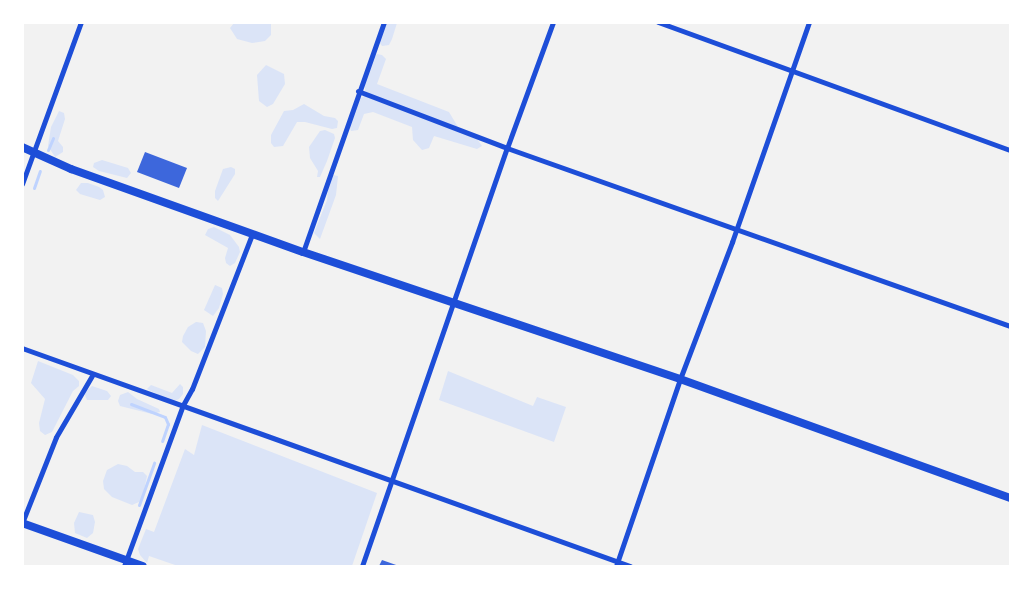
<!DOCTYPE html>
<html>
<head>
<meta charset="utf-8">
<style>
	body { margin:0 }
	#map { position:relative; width:1033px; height:589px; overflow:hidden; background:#f2f2f2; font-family:"Alegreya Sans",sans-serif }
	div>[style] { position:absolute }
	.green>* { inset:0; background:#dbe4f7 }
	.stream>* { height:3px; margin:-1.5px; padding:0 1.5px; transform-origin:1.5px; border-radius:1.5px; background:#bfd3fe }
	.building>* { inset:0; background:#3d67dc }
	.minor>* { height:5px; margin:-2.5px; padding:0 2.5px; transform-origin:2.5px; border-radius:2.5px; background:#1d4ed8 }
	.tertiary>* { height:8px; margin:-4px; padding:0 4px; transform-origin:4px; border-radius:4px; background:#1d4ed8 }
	span { translate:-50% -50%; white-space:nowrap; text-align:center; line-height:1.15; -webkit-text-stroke:4px #fff; paint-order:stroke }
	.frame { position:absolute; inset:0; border:24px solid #fff; pointer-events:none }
</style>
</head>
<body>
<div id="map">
	<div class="green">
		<i style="clip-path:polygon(234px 23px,271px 23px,271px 35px,265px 41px,252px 43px,237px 39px,230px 28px)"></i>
		<i style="clip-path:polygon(385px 23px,397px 23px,392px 39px,389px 45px,382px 46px,379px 42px)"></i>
		<i style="clip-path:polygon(377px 54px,382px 55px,386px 59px,377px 84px,449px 112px,458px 127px,477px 139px,482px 146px,477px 149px,434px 136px,429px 148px,422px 150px,413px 140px,412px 127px,373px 112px,364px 114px,358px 130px,351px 131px,349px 126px,357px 100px,366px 95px,364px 83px,373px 58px)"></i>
		<i style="clip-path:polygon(266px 65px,284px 74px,285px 84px,273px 104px,267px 107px,259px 101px,257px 75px)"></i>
		<i style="clip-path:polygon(304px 104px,324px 116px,335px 118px,338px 121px,337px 128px,332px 129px,305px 122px,297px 122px,283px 146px,274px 147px,271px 143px,271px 135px,284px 111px,293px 110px)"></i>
		<i style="clip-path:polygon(59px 111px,64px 113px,65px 119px,58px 141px,63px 147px,63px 152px,55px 157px,48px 146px,51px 127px)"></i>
		<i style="clip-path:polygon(325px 130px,334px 134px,335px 138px,327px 161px,320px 177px,317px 177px,318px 171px,310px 158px,309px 147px,320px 131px)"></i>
		<i style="clip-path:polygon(102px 160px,128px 168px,131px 173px,127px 178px,99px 171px,93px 167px,94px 163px)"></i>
		<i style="clip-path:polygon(231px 167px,235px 169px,235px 174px,218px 201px,215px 198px,215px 191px,223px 169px)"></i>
		<i style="clip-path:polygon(333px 175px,338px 176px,336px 195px,320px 239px,314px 233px,327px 200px,329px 179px)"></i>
		<i style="clip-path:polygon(81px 183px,88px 183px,99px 187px,103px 190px,105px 197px,100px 200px,80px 194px,76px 190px)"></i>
		<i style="clip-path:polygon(214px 227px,230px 235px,239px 247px,240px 252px,235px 263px,230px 266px,226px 263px,225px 258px,228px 248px,205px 235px,208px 229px)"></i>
		<i style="clip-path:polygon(215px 285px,222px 288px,223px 294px,219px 308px,213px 316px,204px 310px)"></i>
		<i style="clip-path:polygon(196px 322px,203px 323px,206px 331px,205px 347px,198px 354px,191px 351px,182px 342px,183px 336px,188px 327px)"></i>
		<i style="clip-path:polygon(38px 361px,73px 375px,79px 381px,79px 386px,73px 391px,52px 432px,45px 435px,40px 431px,39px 423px,45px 399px,31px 383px)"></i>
		<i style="clip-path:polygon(448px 371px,533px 406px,537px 397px,566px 407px,554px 442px,439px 400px)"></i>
		<i style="clip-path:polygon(180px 384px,183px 387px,183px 394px,179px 399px,172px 402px,147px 389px,151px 385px,172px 393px)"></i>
		<i style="clip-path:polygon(92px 386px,107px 391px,111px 396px,108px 400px,87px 400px,84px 393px)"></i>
		<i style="clip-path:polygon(128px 392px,137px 399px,159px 409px,160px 412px,152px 414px,120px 406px,118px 401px,120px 395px)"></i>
		<i style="clip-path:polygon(202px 425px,377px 493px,352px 566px,178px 566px,149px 556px,147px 563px,140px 555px,138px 549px,146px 529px,154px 532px,185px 449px,194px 455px)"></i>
		<i style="clip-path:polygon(118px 464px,127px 466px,135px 472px,143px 472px,147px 476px,143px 495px,139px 502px,132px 505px,112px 497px,104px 489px,103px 481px,107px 470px)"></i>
		<i style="clip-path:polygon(79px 512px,93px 515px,95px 522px,93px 533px,87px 538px,75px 533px,74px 523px)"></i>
	</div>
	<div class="stream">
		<i style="left:48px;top:150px;width:13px;rotate:-67deg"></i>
		<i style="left:34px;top:188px;width:18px;rotate:-71deg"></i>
		<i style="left:131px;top:404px;width:36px;rotate:21deg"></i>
		<i style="left:165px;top:417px;width:8px;rotate:67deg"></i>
		<i style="left:168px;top:424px;width:18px;rotate:109deg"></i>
		<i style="left:139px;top:505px;width:45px;rotate:-70.3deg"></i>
	</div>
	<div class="building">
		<i style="clip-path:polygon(145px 152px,187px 168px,179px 188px,137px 172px)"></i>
		<i style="clip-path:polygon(382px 560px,399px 566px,379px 566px)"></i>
	</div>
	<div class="minor">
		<i style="left:658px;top:22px;width:375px;rotate:20deg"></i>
		<i style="left:358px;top:91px;width:160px;rotate:20.9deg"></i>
		<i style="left:507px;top:148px;width:534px;rotate:19.49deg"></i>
		<i style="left:22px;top:184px;width:172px;rotate:-70deg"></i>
		<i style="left:303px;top:252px;width:244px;rotate:-70.6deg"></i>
		<i style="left:22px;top:348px;width:646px;rotate:19.73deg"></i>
		<i style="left:22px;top:523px;width:92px;rotate:-68.4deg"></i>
		<i style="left:56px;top:437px;width:73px;rotate:-59.6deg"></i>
		<i style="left:124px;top:566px;width:171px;rotate:-69.9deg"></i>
		<i style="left:183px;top:405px;width:18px;rotate:-61deg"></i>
		<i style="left:192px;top:389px;width:166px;rotate:-68.8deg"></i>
		<i style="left:362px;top:566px;width:442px;rotate:-70.9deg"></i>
		<i style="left:507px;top:148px;width:134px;rotate:-69.9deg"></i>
		<i style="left:616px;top:566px;width:198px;rotate:-71.1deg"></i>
		<i style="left:680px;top:379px;width:147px;rotate:-69.2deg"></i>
		<i style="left:732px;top:242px;width:233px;rotate:-70.7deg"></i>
	</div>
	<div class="tertiary">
		<i style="left:22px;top:147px;width:54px;rotate:24.2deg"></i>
		<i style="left:71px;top:169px;width:246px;rotate:19.7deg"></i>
		<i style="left:303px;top:252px;width:398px;rotate:18.6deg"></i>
		<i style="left:680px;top:379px;width:351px;rotate:19.8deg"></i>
		<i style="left:22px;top:523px;width:128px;rotate:19.6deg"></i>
	</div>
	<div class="frame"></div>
</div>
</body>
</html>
